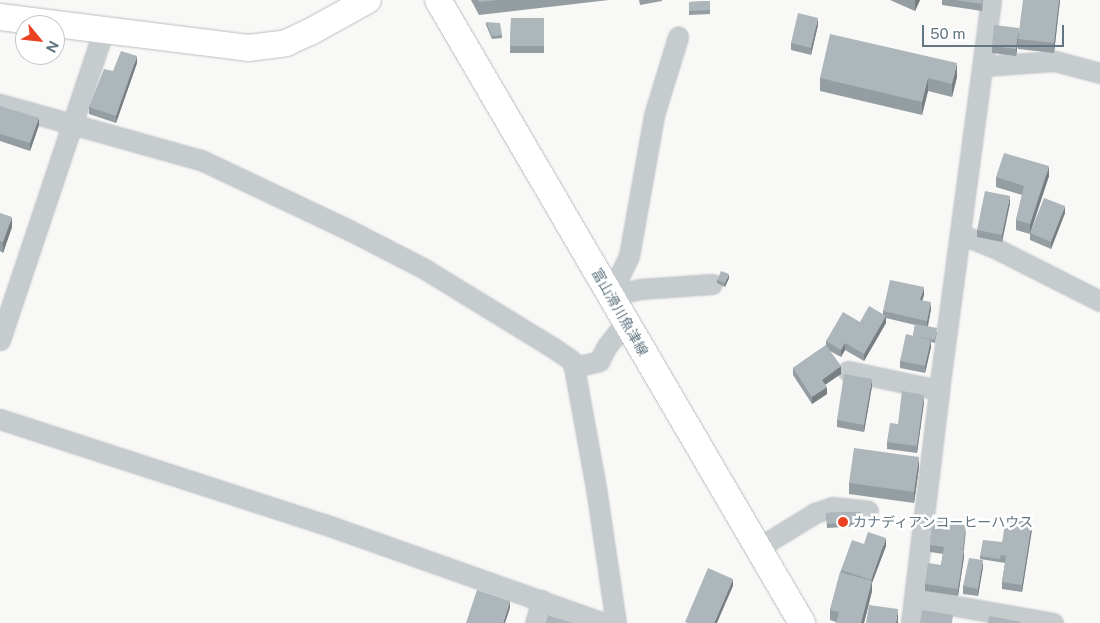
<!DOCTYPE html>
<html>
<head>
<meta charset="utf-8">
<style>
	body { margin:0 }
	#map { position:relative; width:1100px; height:623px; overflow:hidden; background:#f8f8f6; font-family:"Public Sans","Noto Sans JP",sans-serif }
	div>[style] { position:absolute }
	.roads { filter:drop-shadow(0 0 1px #b8bec2) drop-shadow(0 0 1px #b8bec2) }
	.street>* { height:19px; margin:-9.5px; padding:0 9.5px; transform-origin:9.5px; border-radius:9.5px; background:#c6cbcd }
	.secondary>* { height:26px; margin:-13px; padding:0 13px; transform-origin:13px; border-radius:13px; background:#fff }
	.wall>* { inset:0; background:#949da1 }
	.shaded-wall>* { inset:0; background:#787f83 }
	.building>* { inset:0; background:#acb6bb }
	.dots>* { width:14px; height:14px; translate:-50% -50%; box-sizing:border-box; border:2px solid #fff; border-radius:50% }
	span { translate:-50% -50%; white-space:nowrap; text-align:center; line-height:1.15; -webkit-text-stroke:5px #fff; paint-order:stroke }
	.street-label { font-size:14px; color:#627682 }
	.poi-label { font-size:14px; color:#627682 }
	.left { translate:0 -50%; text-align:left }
	.north { position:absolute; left:15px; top:15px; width:50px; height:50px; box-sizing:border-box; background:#fff; border:1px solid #c0c8cd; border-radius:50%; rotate:118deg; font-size:14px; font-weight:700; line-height:20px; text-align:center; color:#627682 }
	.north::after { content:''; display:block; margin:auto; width:18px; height:22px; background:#eb4223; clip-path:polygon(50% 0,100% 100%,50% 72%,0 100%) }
	.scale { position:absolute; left:922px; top:25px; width:142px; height:22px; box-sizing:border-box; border:2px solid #627682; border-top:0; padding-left:6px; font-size:15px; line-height:18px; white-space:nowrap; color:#627682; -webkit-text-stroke:4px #fff; paint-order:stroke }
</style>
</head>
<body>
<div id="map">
	<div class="roads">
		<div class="street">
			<i style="left:983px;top:66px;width:72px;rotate:-4deg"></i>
			<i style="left:1055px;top:61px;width:47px;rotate:14.9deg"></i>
			<i style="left:0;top:104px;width:209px;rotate:15.6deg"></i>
			<i style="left:201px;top:160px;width:164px;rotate:25.3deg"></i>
			<i style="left:349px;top:230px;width:83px;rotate:27.2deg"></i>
			<i style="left:423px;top:268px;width:151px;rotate:31.5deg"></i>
			<i style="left:552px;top:347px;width:22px;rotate:34deg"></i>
			<i style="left:570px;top:359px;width:9px;rotate:63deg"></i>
			<i style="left:574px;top:367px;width:26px;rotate:-13deg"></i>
			<i style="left:599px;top:361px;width:17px;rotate:-62deg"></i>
			<i style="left:607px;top:346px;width:16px;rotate:-52deg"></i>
			<i style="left:617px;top:333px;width:13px;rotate:-32deg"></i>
			<i style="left:960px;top:234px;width:38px;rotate:22deg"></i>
			<i style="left:995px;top:248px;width:118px;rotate:26.8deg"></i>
			<i style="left:610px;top:295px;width:43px;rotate:-64deg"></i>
			<i style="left:629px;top:256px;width:143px;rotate:-79.9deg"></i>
			<i style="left:654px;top:115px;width:82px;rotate:-72.9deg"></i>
			<i style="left:610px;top:295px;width:31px;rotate:-11deg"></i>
			<i style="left:640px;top:289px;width:72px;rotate:-4deg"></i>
			<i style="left:0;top:340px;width:327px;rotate:-71.5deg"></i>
			<i style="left:574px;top:367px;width:123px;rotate:79.7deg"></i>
			<i style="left:596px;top:488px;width:136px;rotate:81.6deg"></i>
			<i style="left:848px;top:371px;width:93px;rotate:11.8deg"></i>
			<i style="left:0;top:419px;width:341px;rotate:18deg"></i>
			<i style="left:324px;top:524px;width:296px;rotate:19.5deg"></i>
			<i style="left:758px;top:548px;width:67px;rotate:-31.6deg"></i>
			<i style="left:815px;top:513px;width:18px;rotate:-19deg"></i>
			<i style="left:832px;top:507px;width:36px;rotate:6deg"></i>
			<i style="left:916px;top:599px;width:139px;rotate:9.9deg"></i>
			<i style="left:535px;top:623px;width:24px;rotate:-73deg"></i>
			<i style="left:911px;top:623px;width:235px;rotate:-83.1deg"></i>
			<i style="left:939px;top:390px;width:393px;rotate:-82.4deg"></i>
		</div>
		<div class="secondary">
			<i style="left:438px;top:0;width:722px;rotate:59.7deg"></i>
			<i style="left:0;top:17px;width:250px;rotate:7.1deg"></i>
			<i style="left:248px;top:48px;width:38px;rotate:-7deg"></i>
			<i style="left:286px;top:43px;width:26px;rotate:-25deg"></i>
			<i style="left:310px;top:32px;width:66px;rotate:-28.9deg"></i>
		</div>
	</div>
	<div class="wall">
		<i style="clip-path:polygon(471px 0,609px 0,479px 15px)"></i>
		<i style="clip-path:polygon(639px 0,662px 0,662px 1px,640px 5px)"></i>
		<i style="clip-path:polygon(890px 0,920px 0,915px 11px)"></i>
		<i style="clip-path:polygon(942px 0,983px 0,982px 11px,942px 5px)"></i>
		<i style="clip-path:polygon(1060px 0,1054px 53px,1018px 49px,1018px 39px)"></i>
		<i style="clip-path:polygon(710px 1px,710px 14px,689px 15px,689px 2px)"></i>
		<i style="clip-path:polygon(511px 18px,544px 18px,544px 53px,510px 53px)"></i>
		<i style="clip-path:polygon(486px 22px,502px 35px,502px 38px,492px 39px,486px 25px)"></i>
		<i style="clip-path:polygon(818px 25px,811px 55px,791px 50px,791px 43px)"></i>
		<i style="clip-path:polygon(1019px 35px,1016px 56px,992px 53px,992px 46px)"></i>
		<i style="clip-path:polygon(137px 63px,116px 123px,89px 114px,89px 107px,113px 71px)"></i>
		<i style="clip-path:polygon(957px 77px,952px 97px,928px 91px,922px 115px,820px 91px,820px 78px)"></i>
		<i style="clip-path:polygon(0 106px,39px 125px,30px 151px,0 141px)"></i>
		<i style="clip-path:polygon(1049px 176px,1031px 229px,1065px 213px,1051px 249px,1030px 240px,1030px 234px,1016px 230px,1016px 220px,1022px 195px,996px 187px,996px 177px)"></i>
		<i style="clip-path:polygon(1010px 203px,1002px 242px,977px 237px,977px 230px)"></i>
		<i style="clip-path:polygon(0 213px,12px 227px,3px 253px,0 251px)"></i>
		<i style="clip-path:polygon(729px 278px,725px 287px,717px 283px,717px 280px)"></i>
		<i style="clip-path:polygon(924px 295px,922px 300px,931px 309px,928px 327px,937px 332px,935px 343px,931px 342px,931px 347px,925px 373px,900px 368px,900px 361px,913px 336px,915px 325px,886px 318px,886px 323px,864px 361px,845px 350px,841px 357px,830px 351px,841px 374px,825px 384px,827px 394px,812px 404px,793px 375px,793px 368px,826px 345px,826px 341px,860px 322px,883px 314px,883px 311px)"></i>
		<i style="clip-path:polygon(872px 386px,864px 432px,837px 427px,837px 420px)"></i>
		<i style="clip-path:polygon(924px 402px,917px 453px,887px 449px,887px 442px,898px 424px)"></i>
		<i style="clip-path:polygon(919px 467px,914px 503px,849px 494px,849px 483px)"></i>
		<i style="clip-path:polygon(861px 512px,861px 526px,827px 528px,826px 513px)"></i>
		<i style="clip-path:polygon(1032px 529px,1022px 592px,1002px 589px,1002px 582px,1005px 563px,980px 559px,980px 556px,1002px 542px)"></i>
		<i style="clip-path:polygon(966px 531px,964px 550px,964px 557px,958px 596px,925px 591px,925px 584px,941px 565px,943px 554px,930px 552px,930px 545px)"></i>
		<i style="clip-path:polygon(864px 544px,886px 546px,872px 583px,872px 591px,864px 623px,836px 623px,836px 622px,830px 620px,830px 610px,841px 570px)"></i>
		<i style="clip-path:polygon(983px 567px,978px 596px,963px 594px,963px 586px)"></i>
	</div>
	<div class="shaded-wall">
		<i style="clip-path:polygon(915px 0,920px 0,915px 11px)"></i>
		<i style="clip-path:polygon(1059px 0,1060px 0,1054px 53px,1054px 43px)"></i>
		<i style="clip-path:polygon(818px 18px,818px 25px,811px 55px,811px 48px)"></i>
		<i style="clip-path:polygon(1019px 28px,1019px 35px,1016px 56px,1016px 49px)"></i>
		<i style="clip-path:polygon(137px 56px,137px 63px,116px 123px,116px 116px)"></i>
		<i style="clip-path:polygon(957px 63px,957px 77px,952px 97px,952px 84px)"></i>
		<i style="clip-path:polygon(928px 78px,928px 91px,922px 115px,922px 102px)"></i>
		<i style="clip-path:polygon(39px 118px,39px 125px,30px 151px,30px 143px)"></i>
		<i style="clip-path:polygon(1049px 166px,1049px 176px,1030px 234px,1030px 224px)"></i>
		<i style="clip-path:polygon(1010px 196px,1010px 203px,1002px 242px,1002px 235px)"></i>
		<i style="clip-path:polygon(1065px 206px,1065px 213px,1051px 249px,1051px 242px)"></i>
		<i style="clip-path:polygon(12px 217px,12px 227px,3px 253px,3px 242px)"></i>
		<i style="clip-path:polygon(729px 274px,729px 278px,725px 287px,725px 283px)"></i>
		<i style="clip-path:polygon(924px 287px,924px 295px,920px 307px,920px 300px)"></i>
		<i style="clip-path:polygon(931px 302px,931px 309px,927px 328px,927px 321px)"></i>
		<i style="clip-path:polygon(886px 316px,886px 323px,864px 361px,864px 354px)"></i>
		<i style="clip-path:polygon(931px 340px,931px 347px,925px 373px,925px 366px)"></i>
		<i style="clip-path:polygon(845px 343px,845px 350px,841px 357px,841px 350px)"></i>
		<i style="clip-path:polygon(841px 366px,841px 374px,822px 387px,822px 380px)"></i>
		<i style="clip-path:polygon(872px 379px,872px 386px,864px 432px,864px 425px)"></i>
		<i style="clip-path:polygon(827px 387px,827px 394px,812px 404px,812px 397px)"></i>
		<i style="clip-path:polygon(924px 395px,924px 402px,917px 453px,917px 446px)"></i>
		<i style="clip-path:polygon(919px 457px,919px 467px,914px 503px,914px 492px)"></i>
		<i style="clip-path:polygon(1032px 522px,1032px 529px,1022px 592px,1022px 585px)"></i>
		<i style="clip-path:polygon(966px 524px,963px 553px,964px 550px,964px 557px,958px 596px,958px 589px,963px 555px)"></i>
		<i style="clip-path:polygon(886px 538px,886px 546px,872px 583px,872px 591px,864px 623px,861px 623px,871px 581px)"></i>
		<i style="clip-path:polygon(983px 560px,983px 567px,978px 596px,978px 589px)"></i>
		<i style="clip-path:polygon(733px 579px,733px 586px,717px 623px,714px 623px)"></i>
		<i style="clip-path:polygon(510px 601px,510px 608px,505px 623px,503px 623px)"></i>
		<i style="clip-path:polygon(898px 609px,898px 623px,896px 623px)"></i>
	</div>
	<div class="building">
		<i style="clip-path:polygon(478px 0,498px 0,479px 2px)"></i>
		<i style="clip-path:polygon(955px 0,982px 0,982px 4px)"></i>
		<i style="clip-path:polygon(1023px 0,1059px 0,1054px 43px,1018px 39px)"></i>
		<i style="clip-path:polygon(710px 1px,710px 10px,689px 11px,689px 2px)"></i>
		<i style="clip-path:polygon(798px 13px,818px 18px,811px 48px,791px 43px)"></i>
		<i style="clip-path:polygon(511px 18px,544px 18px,544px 46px,510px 46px)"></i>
		<i style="clip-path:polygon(486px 22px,500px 23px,502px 35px,492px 36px)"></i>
		<i style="clip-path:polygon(994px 25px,1019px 28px,1016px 49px,992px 46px)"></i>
		<i style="clip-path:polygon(830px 34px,957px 63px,952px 84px,928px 78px,922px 102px,820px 78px)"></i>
		<i style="clip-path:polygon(121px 51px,137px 56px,116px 116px,89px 107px,104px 69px,113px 71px)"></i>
		<i style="clip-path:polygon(0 106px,39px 118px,30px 143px,0 134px)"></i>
		<i style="clip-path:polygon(1004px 153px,1049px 166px,1030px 224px,1016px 220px,1024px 186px,996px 177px)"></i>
		<i style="clip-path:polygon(985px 191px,1010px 196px,1002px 235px,977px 230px)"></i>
		<i style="clip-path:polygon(1044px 198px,1065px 206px,1051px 242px,1030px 233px)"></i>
		<i style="clip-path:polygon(0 213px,12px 217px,3px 242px,0 241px)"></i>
		<i style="clip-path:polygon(721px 271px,729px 274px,725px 283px,717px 280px)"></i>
		<i style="clip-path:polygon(890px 280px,924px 287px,920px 300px,931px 302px,927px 321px,883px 311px)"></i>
		<i style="clip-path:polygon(869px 306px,886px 316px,864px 354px,845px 343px,841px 350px,826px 341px,843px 312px,860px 322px)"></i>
		<i style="clip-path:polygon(915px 324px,937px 328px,935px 340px,913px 336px)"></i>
		<i style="clip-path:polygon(906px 334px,931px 340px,925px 366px,900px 361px)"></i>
		<i style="clip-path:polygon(826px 345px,841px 366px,822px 380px,827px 387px,812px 397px,793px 368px)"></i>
		<i style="clip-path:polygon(844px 374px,872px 379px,864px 425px,837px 420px)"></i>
		<i style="clip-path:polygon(902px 391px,924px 395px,917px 446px,887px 442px,890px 423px,898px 424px)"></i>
		<i style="clip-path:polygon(854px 448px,919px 457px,914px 492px,849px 483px)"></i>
		<i style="clip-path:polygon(861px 512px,861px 522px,827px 524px,826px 513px)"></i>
		<i style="clip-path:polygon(1006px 518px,1032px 522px,1022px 585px,1002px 582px,1006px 556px,1000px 555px)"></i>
		<i style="clip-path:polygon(932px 520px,966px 524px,963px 549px,958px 548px,964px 550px,958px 589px,925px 584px,928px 563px,941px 565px,944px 547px,930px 545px)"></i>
		<i style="clip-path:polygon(868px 532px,886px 538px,871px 580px,841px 570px,852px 540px,864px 544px)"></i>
		<i style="clip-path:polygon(983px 540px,1002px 542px,1000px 559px,980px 556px)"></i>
		<i style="clip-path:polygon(969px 558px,983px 560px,978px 589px,963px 586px)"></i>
		<i style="clip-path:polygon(708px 568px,733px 579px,714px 623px,688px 623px,685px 622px)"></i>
		<i style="clip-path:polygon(840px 572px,872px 581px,861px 623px,836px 623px,839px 612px,830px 610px)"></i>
		<i style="clip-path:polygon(477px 590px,510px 601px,503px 623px,466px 623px)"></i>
		<i style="clip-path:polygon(869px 605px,898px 609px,896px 623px,866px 623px)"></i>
		<i style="clip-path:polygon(922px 610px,953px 615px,952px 623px,920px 623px)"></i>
		<i style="clip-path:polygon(548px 615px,573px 623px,546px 623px)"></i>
		<i style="clip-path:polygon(989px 616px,1021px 622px,1021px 623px,988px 623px)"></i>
	</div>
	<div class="dots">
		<i style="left:843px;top:522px;background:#eb4223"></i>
	</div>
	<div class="street-label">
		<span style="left:620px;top:312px;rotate:60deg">富山滑川魚津線</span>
	</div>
	<div class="poi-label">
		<span class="left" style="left:853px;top:522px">カナディアンコーヒーハウス</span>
	</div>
	<div class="north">N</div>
	<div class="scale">50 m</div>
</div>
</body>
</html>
